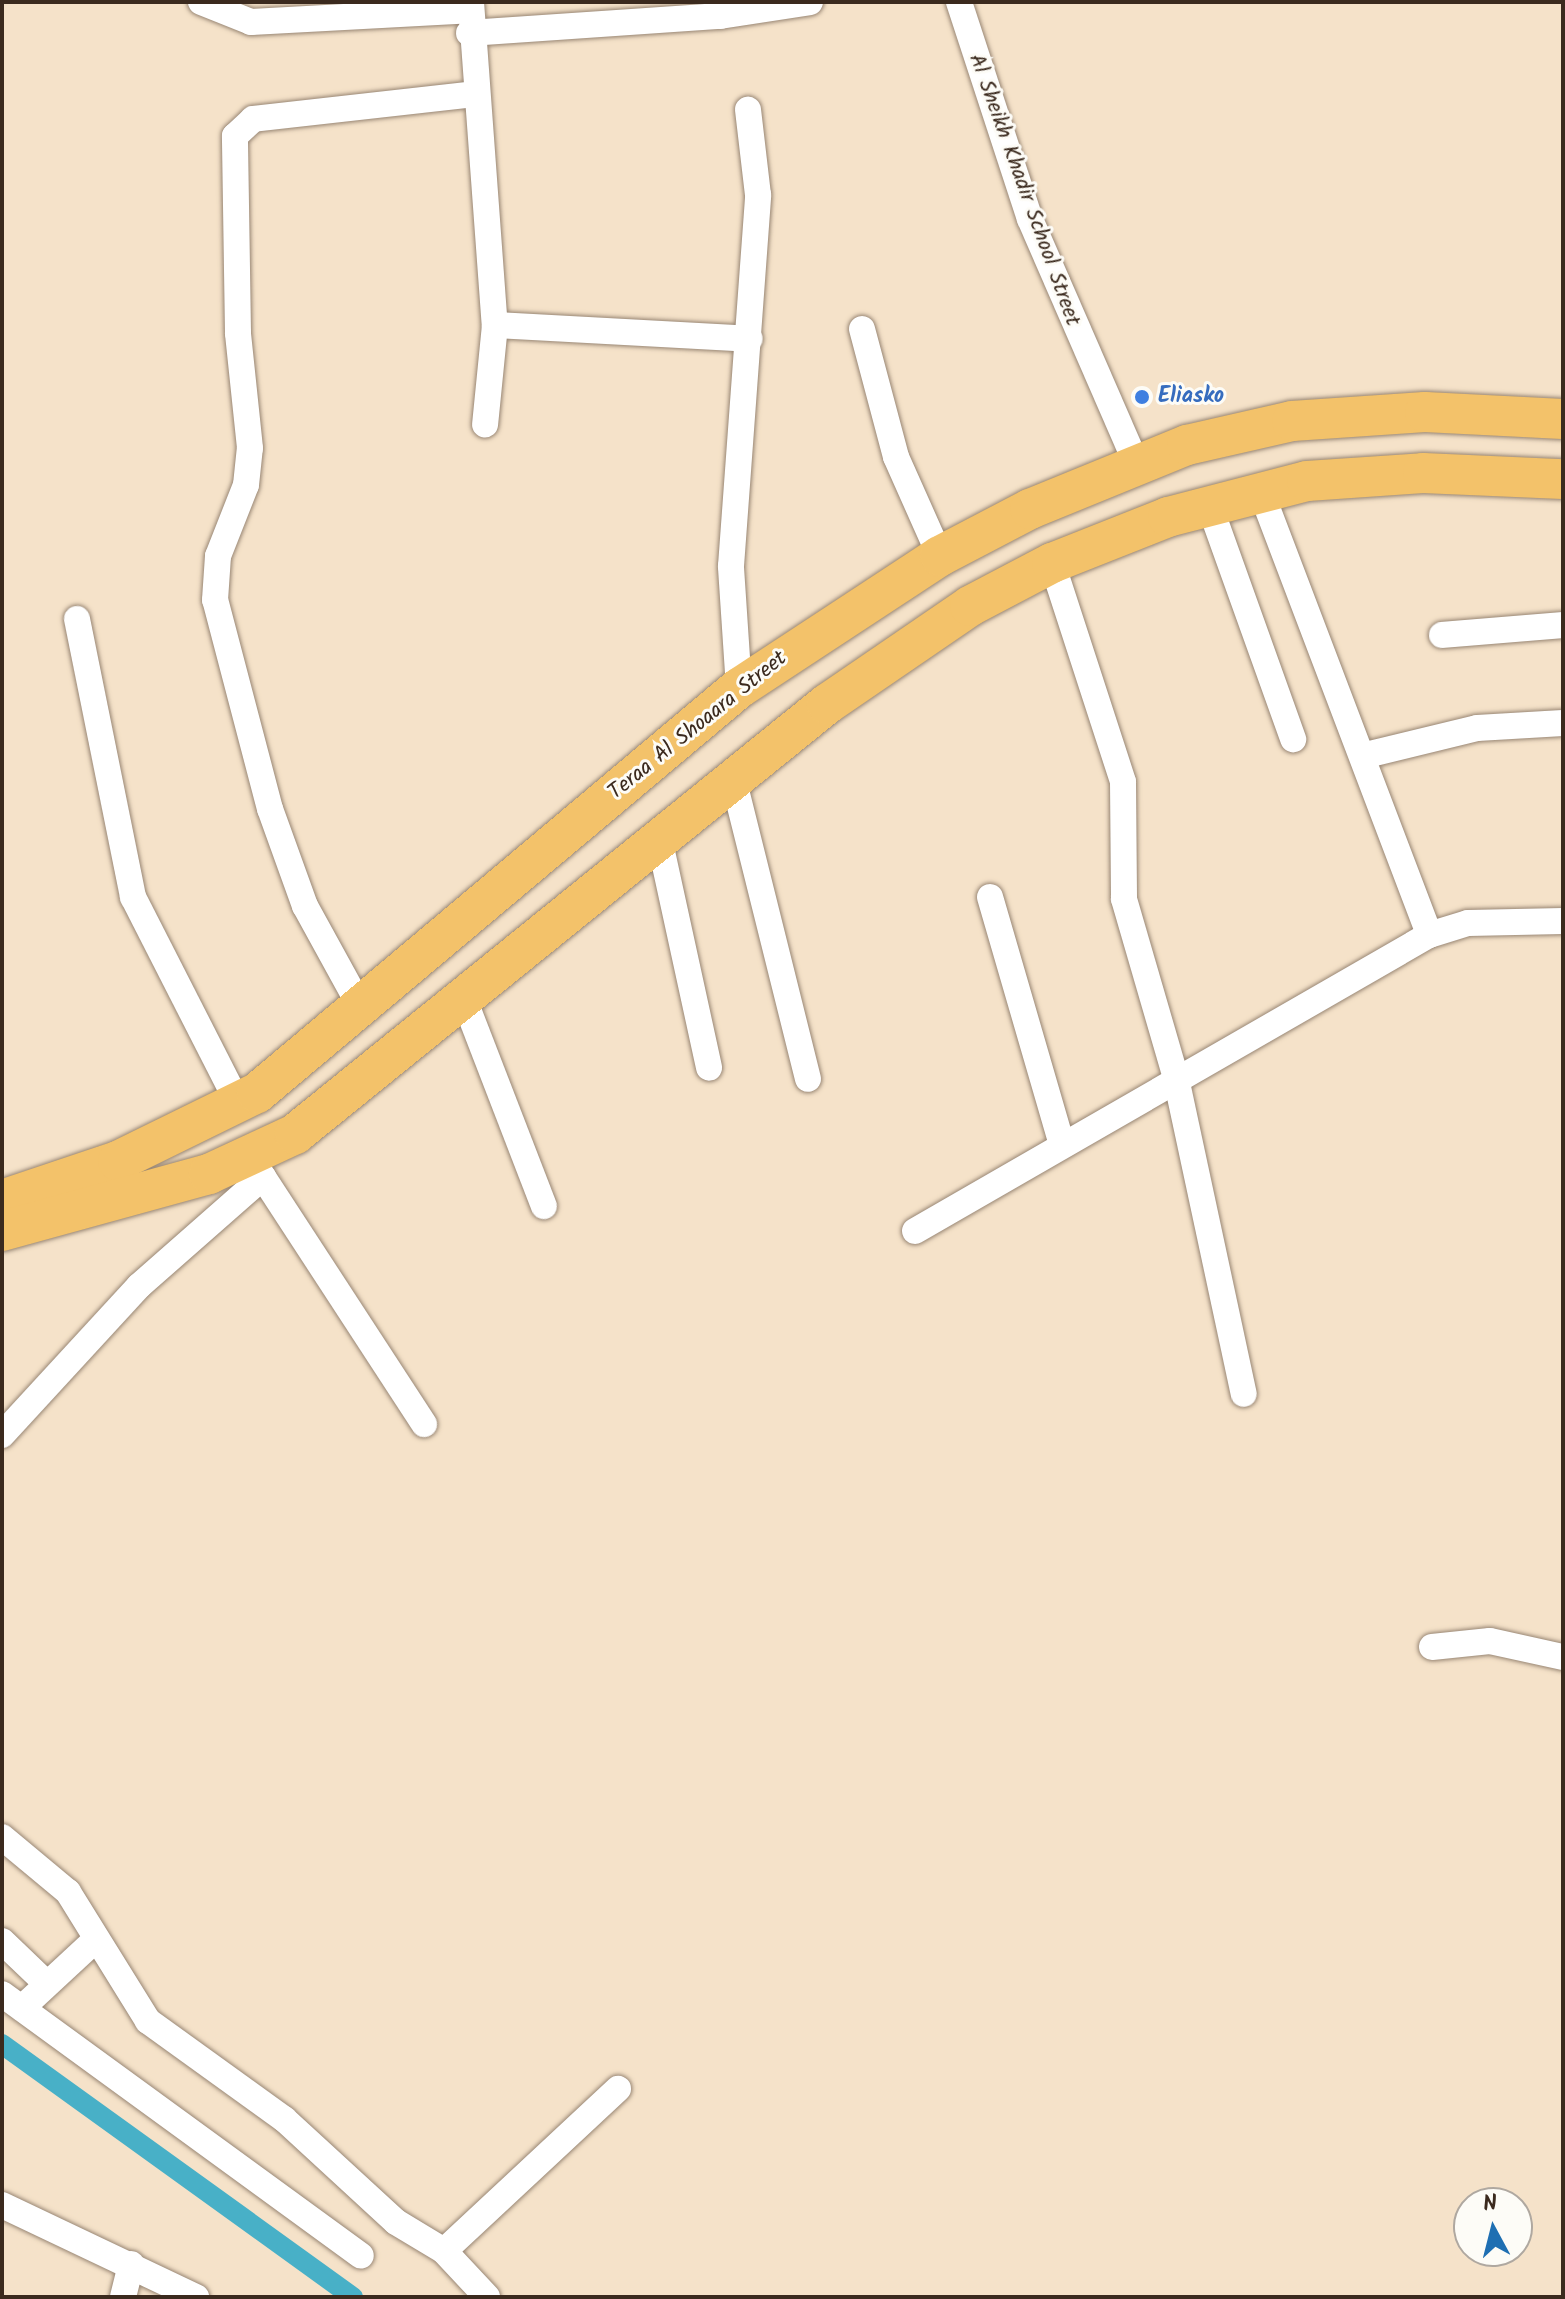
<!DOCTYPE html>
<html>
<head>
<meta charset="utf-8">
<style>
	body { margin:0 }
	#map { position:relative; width:1565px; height:2299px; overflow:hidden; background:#f5e2c9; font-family:Kalam,sans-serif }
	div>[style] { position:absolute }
	.canal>* { height:20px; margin:-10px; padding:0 10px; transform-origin:10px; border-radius:10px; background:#48b0c7 }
	.roads { filter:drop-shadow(0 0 2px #988674) drop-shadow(0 0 2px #988674) }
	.minor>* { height:26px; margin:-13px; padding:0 13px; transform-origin:13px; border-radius:13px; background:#fff }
	.highway>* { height:40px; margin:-20px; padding:0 20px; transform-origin:20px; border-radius:20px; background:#f3c26a }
	.dots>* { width:22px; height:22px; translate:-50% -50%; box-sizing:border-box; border:4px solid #fdfcf7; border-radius:50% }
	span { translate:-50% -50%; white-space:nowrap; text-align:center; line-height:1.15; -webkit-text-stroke:6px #fdfcf7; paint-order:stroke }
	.street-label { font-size:22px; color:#3b2a1e }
	.shop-label { font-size:22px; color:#366cbe; font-weight:700 }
	.left { translate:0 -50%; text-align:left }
	.frame { position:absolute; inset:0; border:4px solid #3b2a1e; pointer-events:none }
	.north { position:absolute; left:1453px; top:2187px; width:80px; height:80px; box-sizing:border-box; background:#fdfcf7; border:2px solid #afa8a0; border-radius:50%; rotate:353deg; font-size:22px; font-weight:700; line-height:32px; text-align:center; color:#3b2a1e }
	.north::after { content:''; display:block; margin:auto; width:28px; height:36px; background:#1f6fb2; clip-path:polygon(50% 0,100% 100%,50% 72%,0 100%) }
</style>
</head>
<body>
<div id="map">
	<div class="canal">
		<i style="left:2px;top:2044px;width:433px;rotate:35.8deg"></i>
	</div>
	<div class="roads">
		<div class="minor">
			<i style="left:201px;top:2px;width:54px;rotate:21.8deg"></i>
			<i style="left:251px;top:22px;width:219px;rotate:-3.1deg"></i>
			<i style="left:471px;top:2px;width:324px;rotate:85.8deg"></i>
			<i style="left:495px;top:325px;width:100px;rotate:95.7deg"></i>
			<i style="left:959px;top:2px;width:228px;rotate:71.9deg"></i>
			<i style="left:1030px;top:219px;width:266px;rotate:66.5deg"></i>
			<i style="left:469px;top:33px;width:252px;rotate:-3.9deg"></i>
			<i style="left:720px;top:16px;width:91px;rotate:-8.8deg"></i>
			<i style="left:495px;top:325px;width:255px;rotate:3.1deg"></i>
			<i style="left:862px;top:329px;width:132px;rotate:75.1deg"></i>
			<i style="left:896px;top:457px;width:108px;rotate:66deg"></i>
			<i style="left:1260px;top:489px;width:477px;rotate:69.2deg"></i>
			<i style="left:1209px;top:504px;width:250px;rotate:70.3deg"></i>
			<i style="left:1052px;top:563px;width:230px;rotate:72deg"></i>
			<i style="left:1123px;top:782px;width:117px;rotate:89.5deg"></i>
			<i style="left:1124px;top:899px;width:186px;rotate:73.8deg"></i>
			<i style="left:1176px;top:1078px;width:323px;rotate:77.9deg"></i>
			<i style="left:77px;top:619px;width:284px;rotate:78.6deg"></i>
			<i style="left:133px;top:897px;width:233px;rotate:63deg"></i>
			<i style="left:1442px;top:635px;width:121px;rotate:-4.7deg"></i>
			<i style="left:739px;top:688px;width:122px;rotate:-93.8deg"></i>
			<i style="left:731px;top:566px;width:372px;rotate:-85.8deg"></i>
			<i style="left:758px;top:195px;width:86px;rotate:-96.7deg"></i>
			<i style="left:1362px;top:756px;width:118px;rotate:-13.7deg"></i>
			<i style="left:1477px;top:728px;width:86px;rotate:-3.3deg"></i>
			<i style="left:733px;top:778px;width:310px;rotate:76deg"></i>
			<i style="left:659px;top:838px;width:235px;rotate:77.7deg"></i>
			<i style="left:990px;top:897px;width:258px;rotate:73.8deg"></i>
			<i style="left:464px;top:999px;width:222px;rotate:68.9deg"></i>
			<i style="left:360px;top:1006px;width:114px;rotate:-118.8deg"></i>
			<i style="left:305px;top:906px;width:103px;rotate:-109.8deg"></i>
			<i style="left:270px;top:809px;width:216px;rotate:-104.7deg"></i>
			<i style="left:215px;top:600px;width:44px;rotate:-86.1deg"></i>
			<i style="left:218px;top:556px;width:76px;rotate:-68.5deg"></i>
			<i style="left:246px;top:485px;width:37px;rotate:-84deg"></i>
			<i style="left:250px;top:448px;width:116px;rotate:-96deg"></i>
			<i style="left:238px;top:333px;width:197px;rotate:-90.9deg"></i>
			<i style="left:235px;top:136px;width:25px;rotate:-43deg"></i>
			<i style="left:253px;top:119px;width:223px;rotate:-6.4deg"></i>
			<i style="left:263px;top:1177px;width:295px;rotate:56.9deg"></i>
			<i style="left:915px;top:1231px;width:593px;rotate:-29.94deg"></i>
			<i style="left:1429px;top:935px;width:41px;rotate:-17.1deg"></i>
			<i style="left:1468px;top:923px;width:95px;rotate:-1.2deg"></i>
			<i style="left:2px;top:1435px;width:202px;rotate:-47.4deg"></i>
			<i style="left:139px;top:1286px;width:165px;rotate:-41.3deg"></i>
			<i style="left:263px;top:1177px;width:22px;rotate:-124deg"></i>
			<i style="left:1432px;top:1647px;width:58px;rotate:-5.9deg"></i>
			<i style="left:1490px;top:1641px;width:75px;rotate:12.4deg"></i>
			<i style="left:2px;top:1837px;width:86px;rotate:39.8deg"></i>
			<i style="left:68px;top:1892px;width:152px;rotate:58.2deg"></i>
			<i style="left:148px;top:2021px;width:168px;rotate:35.8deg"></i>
			<i style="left:284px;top:2119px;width:152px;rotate:42.6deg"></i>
			<i style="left:396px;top:2222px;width:56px;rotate:31.1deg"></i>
			<i style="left:444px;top:2251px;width:63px;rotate:46.9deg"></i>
			<i style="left:2px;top:1941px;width:62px;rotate:43.7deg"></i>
			<i style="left:2px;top:1994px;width:444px;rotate:36.1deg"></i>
			<i style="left:22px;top:2008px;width:98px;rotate:-42.9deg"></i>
			<i style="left:2px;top:2205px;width:215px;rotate:25.4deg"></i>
			<i style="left:444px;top:2251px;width:238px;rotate:-43deg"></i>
			<i style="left:123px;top:2297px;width:34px;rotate:-76deg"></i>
		</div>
		<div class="highway">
			<i style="left:2px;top:1200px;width:122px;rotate:-18.6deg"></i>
			<i style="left:118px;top:1161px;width:155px;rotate:-26.1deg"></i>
			<i style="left:257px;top:1093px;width:630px;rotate:-40.04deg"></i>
			<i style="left:739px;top:688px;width:240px;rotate:-33.3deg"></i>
			<i style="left:940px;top:556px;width:102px;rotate:-27.6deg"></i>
			<i style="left:1030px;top:509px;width:170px;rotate:-22.2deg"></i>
			<i style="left:1187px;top:445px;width:108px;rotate:-12.9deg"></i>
			<i style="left:1292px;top:421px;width:133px;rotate:-3.9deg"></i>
			<i style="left:1425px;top:412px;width:138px;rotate:2.9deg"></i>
			<i style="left:2px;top:1231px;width:215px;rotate:-15.4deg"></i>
			<i style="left:209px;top:1174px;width:95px;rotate:-24.9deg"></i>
			<i style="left:295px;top:1134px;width:684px;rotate:-38.95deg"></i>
			<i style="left:827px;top:704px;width:173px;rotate:-34.4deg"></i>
			<i style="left:970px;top:606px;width:93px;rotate:-27.7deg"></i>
			<i style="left:1052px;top:563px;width:125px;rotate:-21.6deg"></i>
			<i style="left:1168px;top:517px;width:144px;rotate:-14.5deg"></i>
			<i style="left:1307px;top:481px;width:116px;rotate:-3.9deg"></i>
			<i style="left:1423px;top:473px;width:140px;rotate:2.5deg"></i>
		</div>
	</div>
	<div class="dots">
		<i style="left:1142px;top:397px;background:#3f7fe0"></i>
	</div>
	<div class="street-label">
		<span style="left:1024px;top:190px;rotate:70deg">Al Sheikh Khadir School Street</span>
		<span style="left:698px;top:726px;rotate:-39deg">Teraa Al Shoaara Street</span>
	</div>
	<div class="shop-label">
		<span class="left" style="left:1158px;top:397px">Eliasko</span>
	</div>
	<div class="frame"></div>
	<div class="north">N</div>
</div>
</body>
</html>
